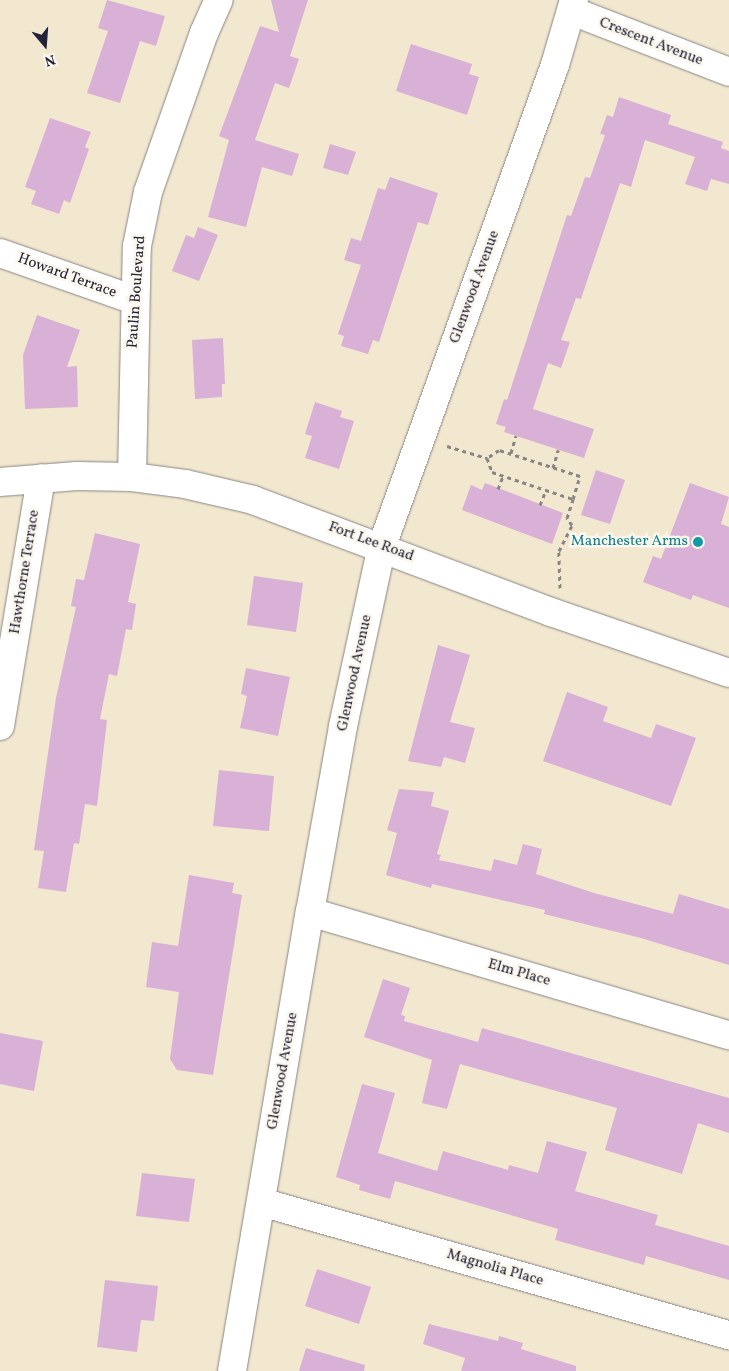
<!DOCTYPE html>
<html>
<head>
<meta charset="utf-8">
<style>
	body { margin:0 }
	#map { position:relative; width:729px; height:1371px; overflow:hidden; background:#f2e8cf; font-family:Vollkorn,serif }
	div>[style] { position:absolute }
	.building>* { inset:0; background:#d9b0d6 }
	.path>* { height:3px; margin-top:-1.5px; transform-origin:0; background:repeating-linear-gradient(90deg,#8a8585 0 4px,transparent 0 8px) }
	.roads { filter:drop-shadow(0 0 1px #8a8585) drop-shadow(0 0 1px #8a8585) }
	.minor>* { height:28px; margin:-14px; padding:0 14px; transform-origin:14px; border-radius:14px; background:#fff }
	.major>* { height:28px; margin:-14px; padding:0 14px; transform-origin:14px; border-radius:14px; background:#fff }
	.dots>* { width:14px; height:14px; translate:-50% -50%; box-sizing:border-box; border:2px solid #fbf7ec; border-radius:50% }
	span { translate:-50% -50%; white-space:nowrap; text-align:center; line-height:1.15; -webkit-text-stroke:5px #fbf7ec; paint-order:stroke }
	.street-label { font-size:15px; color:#22223b }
	.culture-label { font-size:15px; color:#0d838f }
	.right { translate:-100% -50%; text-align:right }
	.north { position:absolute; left:20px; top:20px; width:50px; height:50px; -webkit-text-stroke:4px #fbf7ec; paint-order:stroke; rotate:162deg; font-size:14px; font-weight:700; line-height:20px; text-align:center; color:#22223b }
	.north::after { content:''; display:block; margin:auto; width:18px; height:22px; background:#22223b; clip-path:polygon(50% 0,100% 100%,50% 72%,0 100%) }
</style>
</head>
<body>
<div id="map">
	<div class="building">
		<i style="clip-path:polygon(107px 0,165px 16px,156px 46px,140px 41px,120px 103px,87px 93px,108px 31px,98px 28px)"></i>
		<i style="clip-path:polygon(271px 0,308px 0,290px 56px,299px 59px,289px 88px,275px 83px,255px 140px,299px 154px,292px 176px,262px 167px,246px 227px,208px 217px,229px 140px,219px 136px,260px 26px,279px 32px)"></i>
		<i style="clip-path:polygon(411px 44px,472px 64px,469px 74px,479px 77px,467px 115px,396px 91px)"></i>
		<i style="clip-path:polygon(619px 97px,671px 115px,668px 124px,723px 142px,721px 148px,729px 151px,729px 184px,711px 179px,707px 191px,685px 184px,695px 157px,645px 140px,631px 187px,620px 183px,581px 299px,576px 298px,561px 340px,570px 342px,561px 368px,548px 363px,533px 409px,594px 429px,584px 458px,504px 432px,506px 427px,496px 424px,504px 399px,507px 400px,567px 215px,571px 216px,585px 177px,590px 178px,605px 135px,600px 134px,607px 115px,613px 117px)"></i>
		<i style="clip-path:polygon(50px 118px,91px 132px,85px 147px,89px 149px,70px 203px,64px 200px,59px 214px,31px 204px,36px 191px,25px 187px)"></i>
		<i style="clip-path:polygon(330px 144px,356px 152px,348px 175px,323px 168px)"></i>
		<i style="clip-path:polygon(390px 177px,438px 193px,428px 225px,418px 222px,379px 342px,373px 340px,368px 354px,341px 346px,344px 336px,338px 334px,361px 265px,344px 260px,351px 238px,361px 241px,378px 188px,385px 190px)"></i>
		<i style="clip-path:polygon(198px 227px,218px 235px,199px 281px,172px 271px,186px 235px,194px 238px)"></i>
		<i style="clip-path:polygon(37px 315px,80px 330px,67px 367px,77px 366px,78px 407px,25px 409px,23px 355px)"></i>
		<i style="clip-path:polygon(223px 338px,225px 384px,222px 384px,222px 397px,195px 399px,192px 340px)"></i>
		<i style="clip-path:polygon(315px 402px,342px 411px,340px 417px,354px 421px,339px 469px,305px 458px,312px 436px,305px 434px)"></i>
		<i style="clip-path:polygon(596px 470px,625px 480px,610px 524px,581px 515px)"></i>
		<i style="clip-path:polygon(485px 483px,563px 513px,552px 544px,462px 510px,471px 485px,482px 490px)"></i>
		<i style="clip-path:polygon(690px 483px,729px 497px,721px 524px,729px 527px,729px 608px,693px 595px,691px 600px,643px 582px,653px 556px,661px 559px)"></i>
		<i style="clip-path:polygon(95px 533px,140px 544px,128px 602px,136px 604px,132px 630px,126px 629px,117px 676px,109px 674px,100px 719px,107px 720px,97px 806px,85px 804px,79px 844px,74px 843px,66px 892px,38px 888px,44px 851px,34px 850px,56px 698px,76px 607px,71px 606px,76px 579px,84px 580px)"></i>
		<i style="clip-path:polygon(254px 576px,303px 583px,296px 632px,247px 625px)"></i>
		<i style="clip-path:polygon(438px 645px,470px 655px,450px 722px,475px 728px,465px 763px,444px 757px,441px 767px,408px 761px)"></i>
		<i style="clip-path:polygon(246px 668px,290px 677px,278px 736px,240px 728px,247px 696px,241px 694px)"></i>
		<i style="clip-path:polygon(567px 692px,608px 707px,603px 721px,651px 738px,656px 724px,696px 738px,671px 806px,543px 761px)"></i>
		<i style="clip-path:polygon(219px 770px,274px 776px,269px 831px,213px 826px)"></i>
		<i style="clip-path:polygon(399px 789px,434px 792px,431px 806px,449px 811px,437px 854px,441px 855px,439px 860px,491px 871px,494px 859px,517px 865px,523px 844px,542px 849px,536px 874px,594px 893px,673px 914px,679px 894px,729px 909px,729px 965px,641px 938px,544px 914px,545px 910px,432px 884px,431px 888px,386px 875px,397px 833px,387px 830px)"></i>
		<i style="clip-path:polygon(189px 875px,234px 883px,232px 893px,242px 895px,213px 1075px,177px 1070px,170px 1059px,179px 992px,146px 987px,152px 942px,178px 946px)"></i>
		<i style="clip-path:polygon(383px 979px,410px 988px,401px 1015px,405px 1016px,404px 1021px,478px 1042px,482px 1028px,729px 1098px,729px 1133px,698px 1123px,682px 1174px,605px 1150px,617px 1108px,460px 1064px,447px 1109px,422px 1103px,432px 1060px,364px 1037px)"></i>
		<i style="clip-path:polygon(0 1033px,43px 1041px,34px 1091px,0 1084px)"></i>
		<i style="clip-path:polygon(362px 1084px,395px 1093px,378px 1153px,437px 1171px,443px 1151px,508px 1170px,509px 1165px,538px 1173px,547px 1141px,587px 1152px,575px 1191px,658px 1215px,655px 1225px,729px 1246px,729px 1280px,646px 1256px,644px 1265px,555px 1240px,558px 1229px,395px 1181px,390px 1199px,359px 1190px,360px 1185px,336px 1177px)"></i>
		<i style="clip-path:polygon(142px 1173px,195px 1179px,189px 1222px,136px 1216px)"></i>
		<i style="clip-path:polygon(317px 1269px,371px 1287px,359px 1324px,305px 1306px)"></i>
		<i style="clip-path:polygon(105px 1280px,158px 1286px,154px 1321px,141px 1320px,137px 1352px,97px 1347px)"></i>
		<i style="clip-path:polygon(429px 1324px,498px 1341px,499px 1336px,523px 1343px,521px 1349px,576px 1366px,576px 1371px,461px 1371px,465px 1358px,423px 1344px)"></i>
		<i style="clip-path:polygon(306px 1348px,365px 1365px,364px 1371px,299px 1371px)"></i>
	</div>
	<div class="path">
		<i style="left:447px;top:446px;width:42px;rotate:16.7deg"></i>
		<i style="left:487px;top:458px;width:15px;rotate:70deg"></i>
		<i style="left:492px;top:472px;width:85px;rotate:18.4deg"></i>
		<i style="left:573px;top:499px;width:24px;rotate:-73deg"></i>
		<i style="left:580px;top:476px;width:85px;rotate:-162.2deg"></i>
		<i style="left:499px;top:450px;width:14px;rotate:146deg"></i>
		<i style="left:511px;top:453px;width:18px;rotate:-74deg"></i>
		<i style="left:553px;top:468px;width:19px;rotate:-74deg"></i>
		<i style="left:498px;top:489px;width:14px;rotate:-69deg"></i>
		<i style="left:540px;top:505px;width:16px;rotate:-68deg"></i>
		<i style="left:560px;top:588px;width:37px;rotate:-92deg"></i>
		<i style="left:559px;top:551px;width:29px;rotate:-63deg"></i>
		<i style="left:572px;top:525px;width:9px;rotate:-126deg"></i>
		<i style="left:567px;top:518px;width:20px;rotate:-72deg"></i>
	</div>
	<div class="roads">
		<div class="minor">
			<i style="left:572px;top:11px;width:168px;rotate:21.2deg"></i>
			<i style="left:0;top:253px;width:142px;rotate:19.3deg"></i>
			<i style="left:132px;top:477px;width:231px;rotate:-88.8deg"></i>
			<i style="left:137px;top:246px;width:55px;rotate:-78.5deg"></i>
			<i style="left:148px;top:192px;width:169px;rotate:-70.6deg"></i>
			<i style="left:204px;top:33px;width:36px;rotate:-66deg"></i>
			<i style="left:0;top:726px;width:251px;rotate:-80.6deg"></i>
			<i style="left:310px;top:912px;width:437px;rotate:16.4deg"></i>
			<i style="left:261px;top:1202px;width:487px;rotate:15.9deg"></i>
			<i style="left:232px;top:1371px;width:466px;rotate:-80.4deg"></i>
			<i style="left:310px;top:912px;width:189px;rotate:-79.9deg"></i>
			<i style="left:343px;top:726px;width:184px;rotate:-77.8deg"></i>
			<i style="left:382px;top:546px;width:511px;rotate:-70.22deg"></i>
			<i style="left:555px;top:65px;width:68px;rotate:-73.7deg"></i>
		</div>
		<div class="major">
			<i style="left:0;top:482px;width:77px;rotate:-4.5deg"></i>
			<i style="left:77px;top:476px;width:55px;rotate:1deg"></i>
			<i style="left:132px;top:477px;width:53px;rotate:7.5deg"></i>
			<i style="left:185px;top:484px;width:70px;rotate:13.2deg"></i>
			<i style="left:253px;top:500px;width:318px;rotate:20.6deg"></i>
			<i style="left:551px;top:612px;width:188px;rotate:18.9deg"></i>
		</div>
	</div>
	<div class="dots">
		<i style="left:698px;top:542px;background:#0f9aa8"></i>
	</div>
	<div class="street-label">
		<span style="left:651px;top:42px;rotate:21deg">Crescent Avenue</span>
		<span style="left:67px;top:276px;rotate:20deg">Howard Terrace</span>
		<span style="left:475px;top:287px;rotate:-70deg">Glenwood Avenue</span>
		<span style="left:137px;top:292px;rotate:-86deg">Paulin Boulevard</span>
		<span style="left:371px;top:542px;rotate:20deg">Fort Lee Road</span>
		<span style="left:25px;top:572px;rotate:-81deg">Hawthorne Terrace</span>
		<span style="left:355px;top:673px;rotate:-78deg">Glenwood Avenue</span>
		<span style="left:519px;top:973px;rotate:16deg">Elm Place</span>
		<span style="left:283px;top:1071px;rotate:-80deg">Glenwood Avenue</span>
		<span style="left:495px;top:1268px;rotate:16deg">Magnolia Place</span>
	</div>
	<div class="culture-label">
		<span class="right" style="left:688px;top:542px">Manchester Arms</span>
	</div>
	<div class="north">N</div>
</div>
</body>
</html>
